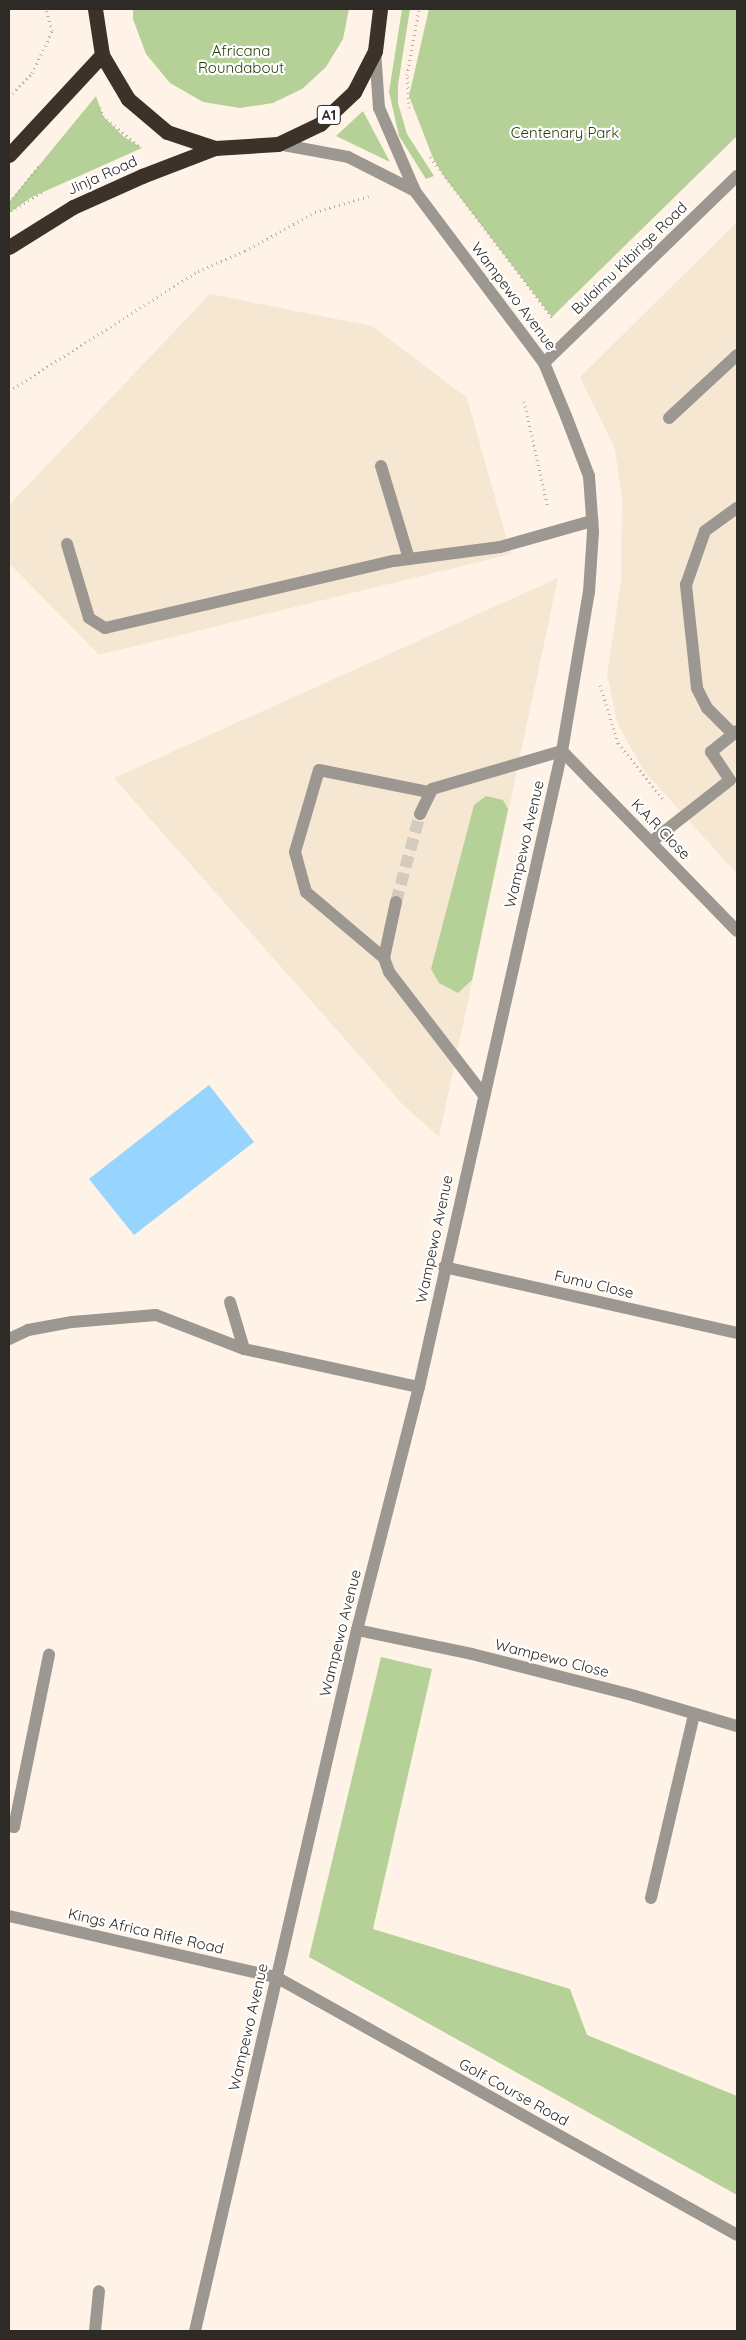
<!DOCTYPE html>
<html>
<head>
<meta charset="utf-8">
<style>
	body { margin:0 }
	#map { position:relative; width:746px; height:2340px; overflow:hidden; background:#fef3e6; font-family:Quicksand,sans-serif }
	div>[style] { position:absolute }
	.built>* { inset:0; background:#f6e7d3 }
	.green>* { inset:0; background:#b6d197 }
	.water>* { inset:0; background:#97d4fe }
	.minor-tunnel>* { height:12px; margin-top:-6px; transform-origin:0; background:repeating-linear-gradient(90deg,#d4cbbf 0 12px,transparent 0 18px) }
	.path>* { height:3px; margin-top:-1.5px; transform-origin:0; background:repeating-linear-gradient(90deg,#b8afa5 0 1px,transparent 0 5px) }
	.minor>* { height:12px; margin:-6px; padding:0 6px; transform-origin:6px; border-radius:6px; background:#9d9792 }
	.highway>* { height:15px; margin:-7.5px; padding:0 7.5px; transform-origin:7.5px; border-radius:7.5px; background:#3c3229 }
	span { translate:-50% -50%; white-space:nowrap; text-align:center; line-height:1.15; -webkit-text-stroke:4.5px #fff; paint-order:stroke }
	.shield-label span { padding:1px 4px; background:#fff; border:1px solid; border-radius:4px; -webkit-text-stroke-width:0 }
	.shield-label { font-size:14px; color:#2e2a25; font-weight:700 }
	.park-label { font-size:15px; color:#2a3f08 }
	.street-label { font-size:15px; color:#2e2a25 }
	.frame { position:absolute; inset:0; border:10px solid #2e2a25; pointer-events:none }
</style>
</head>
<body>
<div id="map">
	<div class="built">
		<i style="clip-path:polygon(737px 222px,737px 874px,644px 771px,618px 725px,607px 675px,621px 581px,622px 499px,615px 449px,580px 377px)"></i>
		<i style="clip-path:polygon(210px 294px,372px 326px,467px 398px,511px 554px,99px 655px,9px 563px,9px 505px)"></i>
		<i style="clip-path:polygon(558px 578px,439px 1137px,404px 1106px,114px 778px)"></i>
	</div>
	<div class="green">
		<i style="clip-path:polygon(133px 9px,349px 9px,343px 39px,326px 67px,302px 89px,273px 103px,240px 108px,203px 102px,170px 83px,146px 54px,133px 19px)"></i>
		<i style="clip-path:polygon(402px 9px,410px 9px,398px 85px,398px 103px,407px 134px,434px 176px,426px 179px,399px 136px,389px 92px)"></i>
		<i style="clip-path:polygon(429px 9px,737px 9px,737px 136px,552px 317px,443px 175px,433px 158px,409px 96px)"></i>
		<i style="clip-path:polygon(96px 96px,103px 116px,124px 137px,142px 148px,32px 197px,9px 213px,9px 202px)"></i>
		<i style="clip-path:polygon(363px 111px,390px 162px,336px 136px)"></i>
		<i style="clip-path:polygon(486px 796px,503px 800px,508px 809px,472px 980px,458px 993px,439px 983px,431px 969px,474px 805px)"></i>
		<i style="clip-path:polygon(381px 1657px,432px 1669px,373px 1929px,570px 1989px,587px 2035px,737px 2096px,737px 2195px,309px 1957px)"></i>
	</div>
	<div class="water">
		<i style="clip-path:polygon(209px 1085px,254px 1142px,134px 1235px,89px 1179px)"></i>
	</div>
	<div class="minor-tunnel">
		<i style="left:396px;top:902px;width:91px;rotate:-74.7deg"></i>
	</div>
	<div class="path">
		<i style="left:9px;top:97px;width:33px;rotate:-46deg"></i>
		<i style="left:32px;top:73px;width:47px;rotate:-64.5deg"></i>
		<i style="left:52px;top:31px;width:23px;rotate:-105deg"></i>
		<i style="left:100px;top:107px;width:9px;rotate:72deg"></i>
		<i style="left:103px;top:116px;width:48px;rotate:40deg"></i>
		<i style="left:409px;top:108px;width:33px;rotate:-93deg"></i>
		<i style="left:407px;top:75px;width:67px;rotate:-79.7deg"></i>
		<i style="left:430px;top:157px;width:203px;rotate:52.8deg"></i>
		<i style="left:9px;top:202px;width:47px;rotate:-50.2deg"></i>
		<i style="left:11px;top:211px;width:37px;rotate:-31deg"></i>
		<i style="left:9px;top:391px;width:224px;rotate:-32.4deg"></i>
		<i style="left:198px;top:271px;width:51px;rotate:-23.1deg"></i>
		<i style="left:245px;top:251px;width:80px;rotate:-29.1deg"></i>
		<i style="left:315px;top:212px;width:56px;rotate:-16.5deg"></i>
		<i style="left:524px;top:401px;width:110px;rotate:77.4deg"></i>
		<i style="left:600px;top:685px;width:61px;rotate:72.8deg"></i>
		<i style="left:618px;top:743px;width:73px;rotate:51.1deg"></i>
	</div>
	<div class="minor">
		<i style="left:278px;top:144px;width:71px;rotate:10.5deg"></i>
		<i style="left:348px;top:157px;width:75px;rotate:26.9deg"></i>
		<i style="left:544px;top:363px;width:269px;rotate:-44.1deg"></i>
		<i style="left:669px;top:418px;width:93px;rotate:-42.8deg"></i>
		<i style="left:381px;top:466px;width:97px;rotate:73.2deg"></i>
		<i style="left:67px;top:544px;width:77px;rotate:73.4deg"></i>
		<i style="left:89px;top:618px;width:19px;rotate:32deg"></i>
		<i style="left:105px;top:628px;width:297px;rotate:-13.1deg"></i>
		<i style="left:394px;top:561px;width:107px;rotate:-7.5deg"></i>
		<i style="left:500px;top:547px;width:96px;rotate:-15.8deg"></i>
		<i style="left:733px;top:734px;width:37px;rotate:-135deg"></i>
		<i style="left:707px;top:708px;width:22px;rotate:-117deg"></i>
		<i style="left:697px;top:688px;width:104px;rotate:-96.1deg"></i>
		<i style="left:686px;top:585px;width:57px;rotate:-70.6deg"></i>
		<i style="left:705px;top:531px;width:39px;rotate:-36deg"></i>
		<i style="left:420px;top:814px;width:28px;rotate:-64deg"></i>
		<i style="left:432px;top:789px;width:135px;rotate:-16.3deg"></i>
		<i style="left:562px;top:751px;width:251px;rotate:45.8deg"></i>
		<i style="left:651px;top:842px;width:100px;rotate:-38.1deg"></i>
		<i style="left:730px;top:780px;width:34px;rotate:-124deg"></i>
		<i style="left:711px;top:752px;width:33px;rotate:-39deg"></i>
		<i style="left:396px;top:902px;width:57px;rotate:102.1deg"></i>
		<i style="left:384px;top:958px;width:15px;rotate:70deg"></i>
		<i style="left:389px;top:972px;width:154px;rotate:52.4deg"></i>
		<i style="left:384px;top:958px;width:102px;rotate:-139.8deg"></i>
		<i style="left:306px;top:892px;width:41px;rotate:-105.4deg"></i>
		<i style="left:295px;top:852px;width:85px;rotate:-73.7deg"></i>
		<i style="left:319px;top:770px;width:111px;rotate:11.4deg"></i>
		<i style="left:444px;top:1267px;width:300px;rotate:12.7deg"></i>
		<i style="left:230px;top:1302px;width:49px;rotate:73.4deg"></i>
		<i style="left:9px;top:1339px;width:21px;rotate:-25deg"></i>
		<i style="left:28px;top:1330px;width:45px;rotate:-10.3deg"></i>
		<i style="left:72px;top:1322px;width:84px;rotate:-4.8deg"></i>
		<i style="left:156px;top:1315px;width:94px;rotate:21.1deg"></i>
		<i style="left:244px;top:1349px;width:179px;rotate:12.3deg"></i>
		<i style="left:357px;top:1630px;width:117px;rotate:11.8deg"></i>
		<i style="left:472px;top:1654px;width:168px;rotate:14.4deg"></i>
		<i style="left:635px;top:1696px;width:106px;rotate:16.4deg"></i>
		<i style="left:9px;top:1826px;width:5px;rotate:11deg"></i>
		<i style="left:14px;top:1827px;width:176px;rotate:-78.5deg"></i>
		<i style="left:651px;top:1898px;width:189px;rotate:-76.8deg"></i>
		<i style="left:9px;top:1916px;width:274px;rotate:12.9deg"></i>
		<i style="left:276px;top:1977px;width:528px;rotate:29.23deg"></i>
		<i style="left:95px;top:2331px;width:40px;rotate:-84.3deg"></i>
		<i style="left:195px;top:2331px;width:719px;rotate:-76.99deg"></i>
		<i style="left:357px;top:1630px;width:251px;rotate:-75.7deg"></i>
		<i style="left:419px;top:1387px;width:652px;rotate:-77.33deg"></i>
		<i style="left:562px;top:751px;width:161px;rotate:-80.4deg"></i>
		<i style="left:589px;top:592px;width:61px;rotate:-86.2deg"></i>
		<i style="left:593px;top:531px;width:55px;rotate:-94.2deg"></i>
		<i style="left:589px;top:476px;width:64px;rotate:-111deg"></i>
		<i style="left:566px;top:416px;width:57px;rotate:-112.5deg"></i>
		<i style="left:544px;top:363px;width:215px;rotate:-126.9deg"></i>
		<i style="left:415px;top:191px;width:90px;rotate:-113.4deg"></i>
		<i style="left:379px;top:108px;width:57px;rotate:-94deg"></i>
	</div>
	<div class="highway">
		<i style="left:95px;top:9px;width:47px;rotate:81.3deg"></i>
		<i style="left:102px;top:55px;width:51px;rotate:59.4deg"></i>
		<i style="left:128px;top:99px;width:51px;rotate:40.2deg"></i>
		<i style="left:167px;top:132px;width:51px;rotate:18.4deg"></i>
		<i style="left:215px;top:148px;width:63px;rotate:-3.6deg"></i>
		<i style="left:278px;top:144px;width:47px;rotate:-25.5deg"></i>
		<i style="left:320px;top:124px;width:47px;rotate:-43.3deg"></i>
		<i style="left:354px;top:92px;width:46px;rotate:-62.9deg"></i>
		<i style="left:375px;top:51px;width:42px;rotate:-83.2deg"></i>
		<i style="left:9px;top:155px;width:137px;rotate:-47.1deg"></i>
		<i style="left:9px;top:247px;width:75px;rotate:-32deg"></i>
		<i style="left:73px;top:207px;width:76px;rotate:-24.2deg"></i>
		<i style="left:142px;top:176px;width:78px;rotate:-21deg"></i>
	</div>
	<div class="shield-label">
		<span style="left:329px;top:115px">A1</span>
	</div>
	<div class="park-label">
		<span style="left:241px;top:59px">Africana<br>Roundabout</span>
		<span style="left:565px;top:133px">Centenary Park</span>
	</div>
	<div class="street-label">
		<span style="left:102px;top:175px;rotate:-24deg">Jinja Road</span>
		<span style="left:629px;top:258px;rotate:-44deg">Bulaimu Kibirige Road</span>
		<span style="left:514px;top:296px;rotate:53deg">Wampewo Avenue</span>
		<span style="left:661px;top:829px;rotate:46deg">K.A.R Close</span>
		<span style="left:524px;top:844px;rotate:-77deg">Wampewo Avenue</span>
		<span style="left:434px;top:1239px;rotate:-78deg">Wampewo Avenue</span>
		<span style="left:594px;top:1284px;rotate:13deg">Fumu Close</span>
		<span style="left:340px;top:1633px;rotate:-76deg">Wampewo Avenue</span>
		<span style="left:552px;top:1658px;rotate:14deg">Wampewo Close</span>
		<span style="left:146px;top:1931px;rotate:13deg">Kings Africa Rifle Road</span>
		<span style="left:248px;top:2027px;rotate:-77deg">Wampewo Avenue</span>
		<span style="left:514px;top:2092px;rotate:29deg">Golf Course Road</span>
	</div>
	<div class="frame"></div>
</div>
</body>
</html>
